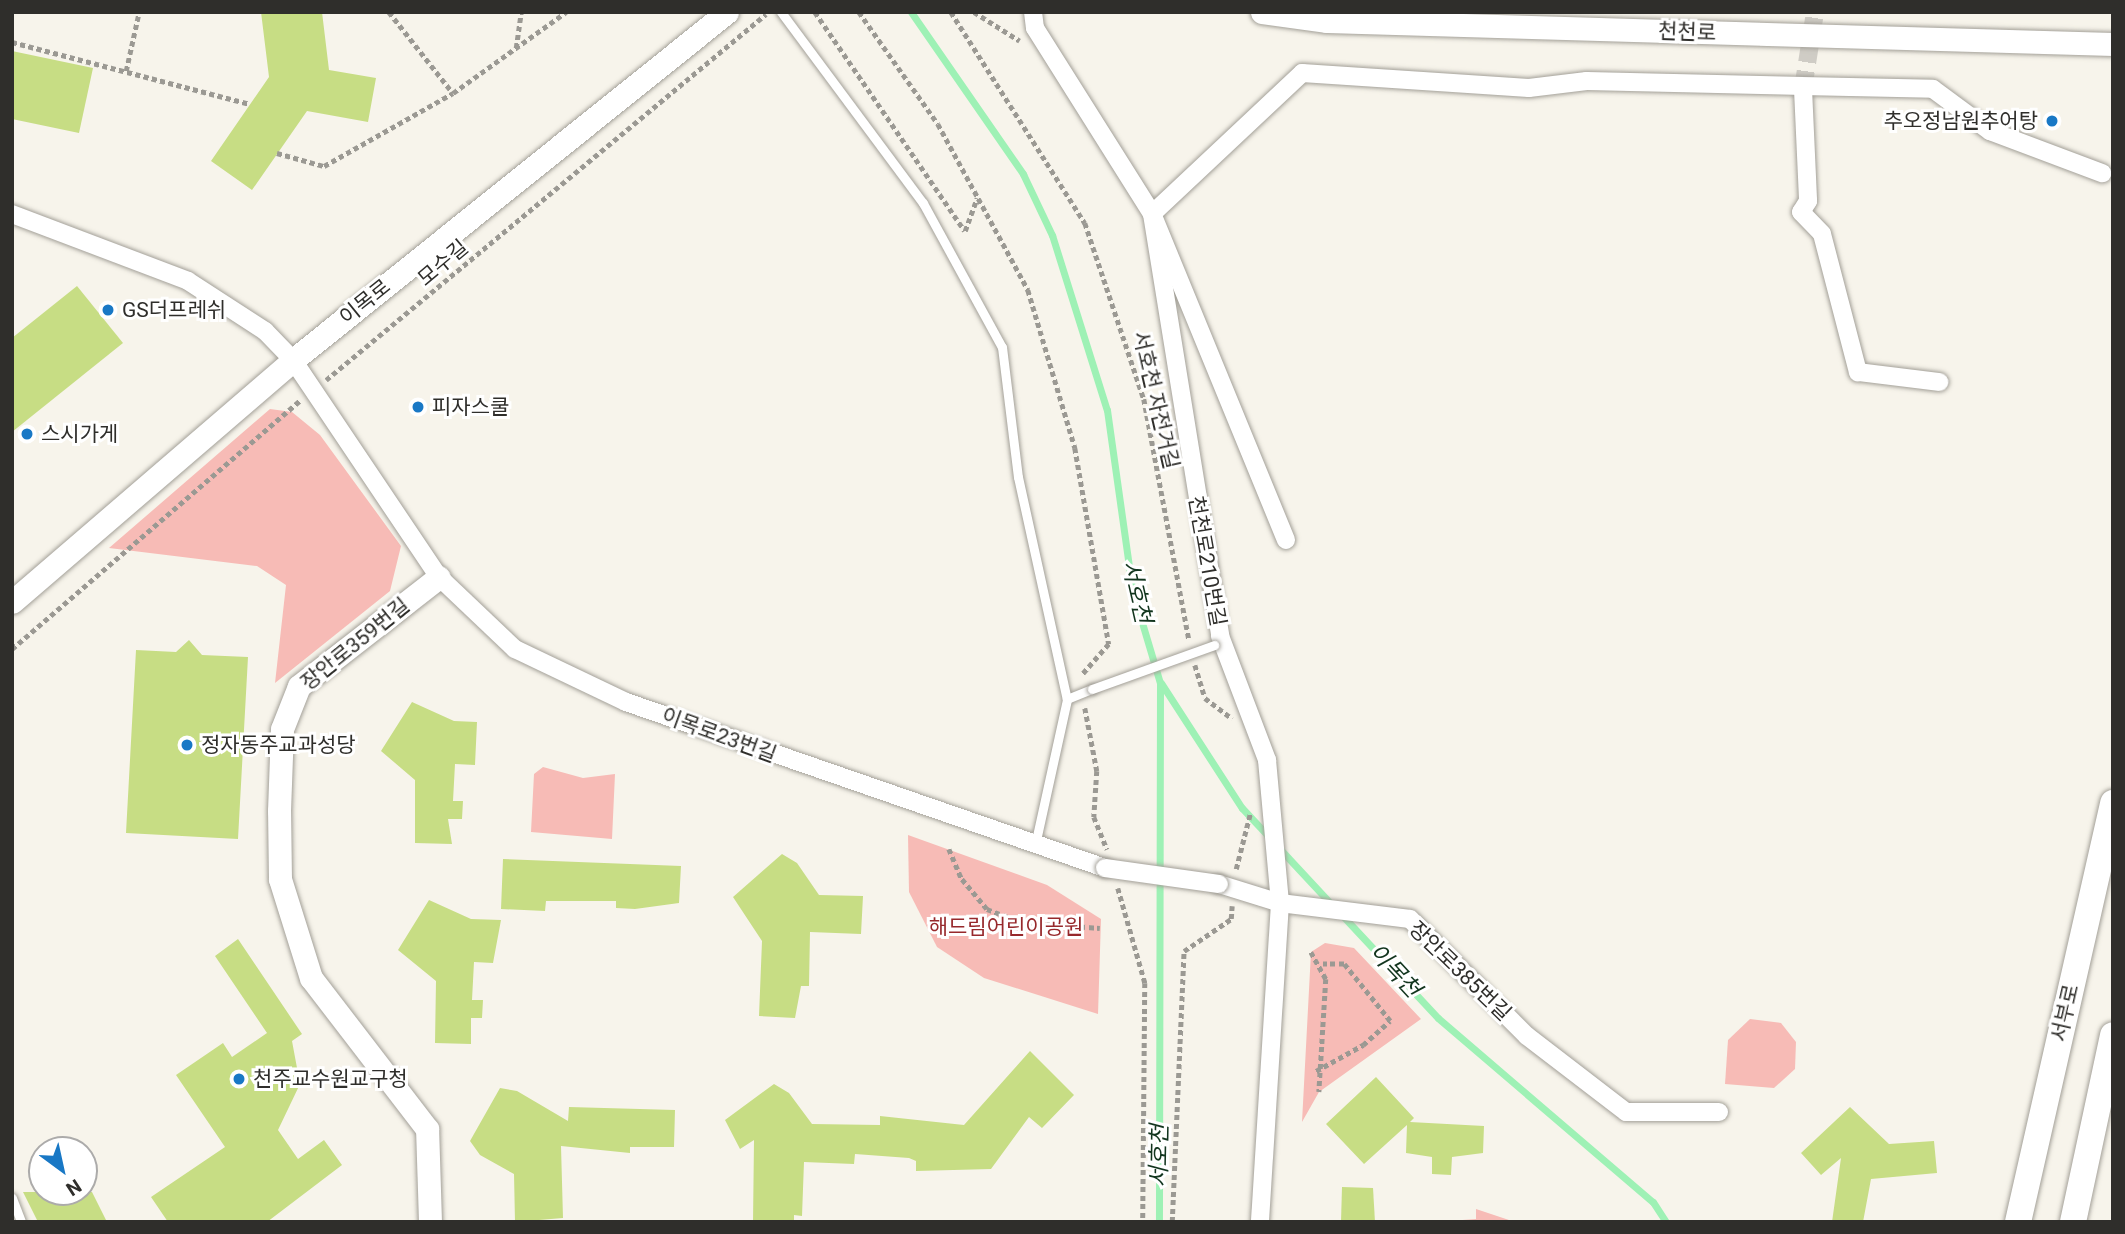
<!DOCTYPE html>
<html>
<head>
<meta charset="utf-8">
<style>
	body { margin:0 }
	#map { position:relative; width:2125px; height:1234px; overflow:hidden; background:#f7f4eb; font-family:Roboto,"Noto Sans KR",sans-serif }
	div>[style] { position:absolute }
	.green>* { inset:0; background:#f7bbb6 }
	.stream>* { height:7px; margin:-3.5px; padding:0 3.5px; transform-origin:3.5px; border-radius:3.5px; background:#9ef1b5 }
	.building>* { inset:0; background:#c7dd84 }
	.minor-tunnel>* { height:18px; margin-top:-9px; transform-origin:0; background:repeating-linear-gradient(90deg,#cfccc5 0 18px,transparent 0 27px) }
	.path>* { height:4.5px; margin-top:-2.25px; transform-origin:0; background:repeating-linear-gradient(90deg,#9b9993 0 5px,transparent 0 8.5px) }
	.roads { filter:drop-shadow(0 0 2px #a3a098) drop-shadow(0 0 2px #a3a098) }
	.service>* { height:9px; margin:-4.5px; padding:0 4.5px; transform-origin:4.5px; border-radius:4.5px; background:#fff }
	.minor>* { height:18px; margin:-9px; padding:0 9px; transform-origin:9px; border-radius:9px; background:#fff }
	.tertiary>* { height:23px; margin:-11.5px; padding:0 11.5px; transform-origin:11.5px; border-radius:11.5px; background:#fff }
	.secondary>* { height:26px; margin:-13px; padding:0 13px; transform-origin:13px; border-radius:13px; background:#fff }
	.bridges { filter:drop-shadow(0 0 2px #a3a098) drop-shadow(0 0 2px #a3a098) }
	.service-bridge>* { height:9px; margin:-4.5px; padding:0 4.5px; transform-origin:4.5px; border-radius:4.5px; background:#fff }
	.minor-bridge>* { height:18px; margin:-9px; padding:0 9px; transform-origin:9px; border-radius:9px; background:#fff }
	.dots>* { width:19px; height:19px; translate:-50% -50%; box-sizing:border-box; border:4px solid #fff; border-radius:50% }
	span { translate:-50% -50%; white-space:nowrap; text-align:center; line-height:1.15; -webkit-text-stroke:6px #fff; paint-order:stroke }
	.street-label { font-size:21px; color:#2f2e2b }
	.poi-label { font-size:21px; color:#2f2e2b }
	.right { translate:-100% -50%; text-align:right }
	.left { translate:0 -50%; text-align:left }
	.park-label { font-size:21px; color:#97292c }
	.water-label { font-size:23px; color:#12351e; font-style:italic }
	.frame { position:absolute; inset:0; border:14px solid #2f2e2b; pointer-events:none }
	.north { position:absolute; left:28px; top:1136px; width:70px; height:70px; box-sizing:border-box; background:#fff; border:2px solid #acabaa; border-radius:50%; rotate:147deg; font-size:19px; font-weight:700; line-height:28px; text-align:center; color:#2f2e2b }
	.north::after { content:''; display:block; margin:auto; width:24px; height:32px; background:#1978c5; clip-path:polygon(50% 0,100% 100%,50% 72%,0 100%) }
</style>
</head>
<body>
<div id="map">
	<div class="green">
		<i style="clip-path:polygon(270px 409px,292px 412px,320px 435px,401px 546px,390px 591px,275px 683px,286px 585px,257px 566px,109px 548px)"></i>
		<i style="clip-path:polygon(543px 767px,583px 778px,615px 774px,612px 839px,531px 832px,534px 774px)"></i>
		<i style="clip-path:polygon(908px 835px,1047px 885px,1101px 919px,1098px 1014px,984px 978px,937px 947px,909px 892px)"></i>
		<i style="clip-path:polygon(1325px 943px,1354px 948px,1421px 1019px,1319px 1092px,1302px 1122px,1311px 952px)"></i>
		<i style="clip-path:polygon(1750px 1019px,1781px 1023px,1796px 1042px,1795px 1069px,1774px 1088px,1725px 1084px,1728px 1040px)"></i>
		<i style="clip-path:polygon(1476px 1209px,1515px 1222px,1435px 1222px,1476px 1219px)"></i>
	</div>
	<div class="stream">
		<i style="left:911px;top:12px;width:197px;rotate:55.3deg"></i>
		<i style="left:1023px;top:174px;width:68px;rotate:64.6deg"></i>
		<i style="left:1052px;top:235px;width:183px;rotate:72.6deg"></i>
		<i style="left:1107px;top:410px;width:181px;rotate:82deg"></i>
		<i style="left:1132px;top:589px;width:98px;rotate:73.4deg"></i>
		<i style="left:1160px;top:683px;width:539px;rotate:90.11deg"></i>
		<i style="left:1161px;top:683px;width:149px;rotate:57.1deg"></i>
		<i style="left:1242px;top:808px;width:42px;rotate:46.9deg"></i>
		<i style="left:1279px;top:848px;width:79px;rotate:47deg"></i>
		<i style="left:1341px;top:914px;width:142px;rotate:47deg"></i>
		<i style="left:1438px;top:1018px;width:283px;rotate:40.6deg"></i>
		<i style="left:1653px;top:1202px;width:24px;rotate:57deg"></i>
	</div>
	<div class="building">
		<i style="clip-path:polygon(261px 12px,322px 12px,329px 70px,376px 78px,368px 122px,307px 111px,252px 190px,211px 161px,269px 77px)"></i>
		<i style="clip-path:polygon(12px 51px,93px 68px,79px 133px,12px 119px)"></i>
		<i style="clip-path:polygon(77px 286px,123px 343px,12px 432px,12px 338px)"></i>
		<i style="clip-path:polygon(189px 640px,202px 655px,248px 657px,238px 839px,126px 833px,136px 650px,176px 652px)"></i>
		<i style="clip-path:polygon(412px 702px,454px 721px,477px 722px,475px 765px,455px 764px,453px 801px,463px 801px,462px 819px,448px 819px,452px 844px,415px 843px,415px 780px,381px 751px)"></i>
		<i style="clip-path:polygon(782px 854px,797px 863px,819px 895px,863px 896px,861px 934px,810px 932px,809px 986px,801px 986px,795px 1018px,759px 1016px,762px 941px,733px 897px)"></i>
		<i style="clip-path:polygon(503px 859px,681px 866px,679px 903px,635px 909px,616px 908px,616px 901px,546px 901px,545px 911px,501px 909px)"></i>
		<i style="clip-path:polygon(429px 900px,471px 919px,501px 920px,493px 963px,474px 962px,472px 1000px,483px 1000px,482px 1018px,471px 1018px,471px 1044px,435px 1043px,436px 981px,398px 950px)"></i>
		<i style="clip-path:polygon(238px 939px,302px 1034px,292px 1041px,300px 1084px,278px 1130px,298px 1159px,324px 1140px,342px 1165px,267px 1222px,168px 1222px,151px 1197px,225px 1147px,176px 1075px,223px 1043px,232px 1057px,267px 1033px,215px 956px)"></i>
		<i style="clip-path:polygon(1030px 1051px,1074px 1095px,1042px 1128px,1029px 1117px,991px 1169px,916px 1171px,916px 1161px,909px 1158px,855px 1154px,854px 1164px,804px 1162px,802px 1216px,794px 1215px,794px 1222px,753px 1222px,754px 1140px,740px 1149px,725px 1120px,774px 1084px,789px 1093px,812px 1124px,880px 1125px,880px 1116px,964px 1125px)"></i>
		<i style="clip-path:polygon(1376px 1077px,1414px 1118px,1410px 1122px,1484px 1126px,1483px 1153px,1452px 1157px,1451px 1175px,1432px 1174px,1432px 1157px,1406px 1153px,1407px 1125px,1364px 1164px,1326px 1124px)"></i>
		<i style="clip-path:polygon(500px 1088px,517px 1091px,568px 1121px,569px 1107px,675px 1110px,674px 1147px,630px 1147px,630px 1153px,561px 1146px,563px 1218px,515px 1222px,514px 1174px,480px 1155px,470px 1141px)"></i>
		<i style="clip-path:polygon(1850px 1107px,1889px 1144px,1934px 1141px,1937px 1173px,1871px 1179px,1863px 1222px,1832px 1222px,1841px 1158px,1821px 1175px,1801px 1153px)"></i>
		<i style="clip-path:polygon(1342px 1187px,1373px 1188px,1375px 1222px,1341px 1222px)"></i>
		<i style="clip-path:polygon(23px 1192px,92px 1192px,107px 1222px,38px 1222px)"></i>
	</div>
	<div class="minor-tunnel">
		<i style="left:1803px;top:89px;width:78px;rotate:-81.1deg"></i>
	</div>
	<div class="path">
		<i style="left:389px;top:12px;width:103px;rotate:51.7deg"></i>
		<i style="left:453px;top:93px;width:139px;rotate:-35.6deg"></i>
		<i style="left:815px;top:12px;width:265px;rotate:55.6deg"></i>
		<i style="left:965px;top:231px;width:35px;rotate:-70deg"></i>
		<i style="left:859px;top:12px;width:137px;rotate:54.8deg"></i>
		<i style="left:938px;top:124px;width:189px;rotate:61.5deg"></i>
		<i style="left:1028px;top:290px;width:165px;rotate:73.4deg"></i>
		<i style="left:1075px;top:448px;width:199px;rotate:80.2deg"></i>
		<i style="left:1109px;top:644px;width:41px;rotate:131.1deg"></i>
		<i style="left:951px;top:12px;width:250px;rotate:57.6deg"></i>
		<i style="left:1085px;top:223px;width:186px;rotate:71.5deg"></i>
		<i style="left:1144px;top:399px;width:245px;rotate:79.4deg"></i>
		<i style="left:974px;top:12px;width:54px;rotate:32.2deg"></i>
		<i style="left:12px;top:42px;width:246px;rotate:14.6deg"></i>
		<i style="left:516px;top:48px;width:36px;rotate:-82deg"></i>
		<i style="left:126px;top:71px;width:60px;rotate:-77.6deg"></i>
		<i style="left:277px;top:153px;width:49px;rotate:15.5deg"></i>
		<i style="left:324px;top:166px;width:148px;rotate:-29.5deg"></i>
		<i style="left:326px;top:380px;width:572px;rotate:-39.75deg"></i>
		<i style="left:12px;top:649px;width:381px;rotate:-40.8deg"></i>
		<i style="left:1195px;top:665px;width:34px;rotate:73deg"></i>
		<i style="left:1205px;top:698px;width:34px;rotate:37deg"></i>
		<i style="left:1085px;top:708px;width:64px;rotate:79.2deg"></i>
		<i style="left:1097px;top:771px;width:46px;rotate:93.7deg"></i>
		<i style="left:1094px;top:817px;width:35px;rotate:68deg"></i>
		<i style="left:949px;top:849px;width:33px;rotate:67deg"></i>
		<i style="left:962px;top:879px;width:39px;rotate:50deg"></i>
		<i style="left:987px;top:909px;width:36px;rotate:21deg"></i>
		<i style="left:1021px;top:922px;width:79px;rotate:4.3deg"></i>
		<i style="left:1236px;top:869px;width:57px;rotate:-75.7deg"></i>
		<i style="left:1118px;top:888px;width:99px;rotate:74.1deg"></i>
		<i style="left:1145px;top:983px;width:239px;rotate:90.5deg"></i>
		<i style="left:1311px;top:952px;width:31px;rotate:61deg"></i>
		<i style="left:1326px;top:979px;width:113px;rotate:93.5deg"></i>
		<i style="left:1316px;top:1071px;width:54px;rotate:-29deg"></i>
		<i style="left:1363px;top:1045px;width:36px;rotate:-42deg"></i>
		<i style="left:1390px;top:1021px;width:73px;rotate:-128.9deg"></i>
		<i style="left:1344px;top:964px;width:21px;rotate:180deg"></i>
		<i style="left:1172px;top:1222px;width:271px;rotate:-87.5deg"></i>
		<i style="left:1184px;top:951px;width:57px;rotate:-34.2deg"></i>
		<i style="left:1231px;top:919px;width:13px;rotate:-86deg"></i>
	</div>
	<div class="roads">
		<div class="service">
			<i style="left:781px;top:12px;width:238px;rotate:53.4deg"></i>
			<i style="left:923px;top:203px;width:164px;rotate:61.3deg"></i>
			<i style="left:1002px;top:347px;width:131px;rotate:83deg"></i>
			<i style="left:1018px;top:477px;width:227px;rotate:77.6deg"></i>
			<i style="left:1035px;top:845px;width:149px;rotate:-77.6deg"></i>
			<i style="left:1067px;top:699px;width:27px;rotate:-22deg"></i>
			<i style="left:12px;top:1198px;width:26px;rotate:69deg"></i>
		</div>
		<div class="minor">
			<i style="left:1033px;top:12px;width:16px;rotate:83deg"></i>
			<i style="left:1035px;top:28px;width:220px;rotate:57.8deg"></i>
			<i style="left:1152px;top:214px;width:427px;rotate:80.8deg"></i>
			<i style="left:1220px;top:636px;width:133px;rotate:69.2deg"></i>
			<i style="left:1267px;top:760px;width:144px;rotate:84.8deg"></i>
			<i style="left:1280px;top:903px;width:320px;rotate:93.6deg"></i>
			<i style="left:1803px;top:89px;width:112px;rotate:87.4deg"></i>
			<i style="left:1808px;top:201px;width:13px;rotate:122deg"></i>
			<i style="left:1801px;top:212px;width:30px;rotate:46deg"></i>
			<i style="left:1822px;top:234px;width:143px;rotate:75.4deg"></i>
			<i style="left:1858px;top:372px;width:82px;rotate:7deg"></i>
			<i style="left:12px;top:214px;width:188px;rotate:20.8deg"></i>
			<i style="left:188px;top:281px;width:92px;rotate:33deg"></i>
			<i style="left:265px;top:331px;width:40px;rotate:46deg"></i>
			<i style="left:293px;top:360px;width:262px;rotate:56.1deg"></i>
			<i style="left:439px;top:577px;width:105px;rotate:43.5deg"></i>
			<i style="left:515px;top:649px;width:123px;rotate:25.5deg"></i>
			<i style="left:626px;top:702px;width:507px;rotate:19.11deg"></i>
			<i style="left:1286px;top:540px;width:352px;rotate:-112.3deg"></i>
			<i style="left:1152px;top:214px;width:206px;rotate:-43.2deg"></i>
			<i style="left:1302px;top:73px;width:227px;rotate:3.8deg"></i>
			<i style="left:1529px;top:88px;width:58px;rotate:-6.9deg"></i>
			<i style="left:1587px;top:81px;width:346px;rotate:1.3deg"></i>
			<i style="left:1933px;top:89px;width:71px;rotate:36.4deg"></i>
			<i style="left:1990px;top:131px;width:120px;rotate:20.6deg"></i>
			<i style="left:1219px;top:884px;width:64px;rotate:17.3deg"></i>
			<i style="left:1280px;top:903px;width:131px;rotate:7deg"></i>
			<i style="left:1410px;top:919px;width:165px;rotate:45deg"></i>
			<i style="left:1527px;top:1036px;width:125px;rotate:37.5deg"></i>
			<i style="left:1626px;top:1112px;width:93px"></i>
		</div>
		<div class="tertiary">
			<i style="left:1262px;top:12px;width:66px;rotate:7.9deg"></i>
			<i style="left:1327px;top:21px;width:786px;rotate:1.68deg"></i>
			<i style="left:12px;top:602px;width:371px;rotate:-40.7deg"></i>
			<i style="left:293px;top:360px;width:556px;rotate:-38.72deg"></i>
			<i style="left:430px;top:1222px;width:93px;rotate:-91.8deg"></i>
			<i style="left:427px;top:1129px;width:190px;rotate:-127.5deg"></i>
			<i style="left:311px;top:978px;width:104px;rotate:-107.4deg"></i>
			<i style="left:280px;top:879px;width:68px;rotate:-90.8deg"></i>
			<i style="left:279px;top:811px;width:82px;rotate:-87.9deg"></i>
			<i style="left:282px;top:729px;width:46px;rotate:-68.4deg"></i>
			<i style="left:299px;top:686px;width:177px;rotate:-37.9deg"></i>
		</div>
		<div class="secondary">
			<i style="left:2018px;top:1222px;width:430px;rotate:-77.2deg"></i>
			<i style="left:2073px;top:1222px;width:191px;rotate:-77.9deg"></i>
		</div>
	</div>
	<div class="bridges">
		<div class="service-bridge">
			<i style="left:1092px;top:689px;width:130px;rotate:-19.8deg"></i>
		</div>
		<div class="minor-bridge">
			<i style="left:1105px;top:868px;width:115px;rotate:8deg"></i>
		</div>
	</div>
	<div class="dots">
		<i style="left:2052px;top:121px;background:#1978c5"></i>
		<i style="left:108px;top:310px;background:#1978c5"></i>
		<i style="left:418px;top:407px;background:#1978c5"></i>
		<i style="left:27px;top:434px;background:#1978c5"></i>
		<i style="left:187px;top:745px;background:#1978c5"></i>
		<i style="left:239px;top:1079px;background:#1978c5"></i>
	</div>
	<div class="street-label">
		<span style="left:1687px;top:32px;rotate:2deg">천천로</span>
		<span style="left:443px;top:263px;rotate:-40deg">모수길</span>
		<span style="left:365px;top:302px;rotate:-39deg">이목로</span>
		<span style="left:1156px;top:400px;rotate:77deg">서호천 자전거길</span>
		<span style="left:1207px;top:561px;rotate:80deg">천천로210번길</span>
		<span style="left:355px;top:644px;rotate:-39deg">장안로359번길</span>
		<span style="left:719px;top:735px;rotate:20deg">이목로23번길</span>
		<span style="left:1460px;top:971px;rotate:44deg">장안로385번길</span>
		<span style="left:2065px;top:1013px;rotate:-77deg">서부로</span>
	</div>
	<div class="poi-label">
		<span class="right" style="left:2038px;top:121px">추오정남원추어탕</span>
		<span class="left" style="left:122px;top:310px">GS더프레쉬</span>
		<span class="left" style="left:432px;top:407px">피자스쿨</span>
		<span class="left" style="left:41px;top:434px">스시가게</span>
		<span class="left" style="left:201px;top:745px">정자동주교과성당</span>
		<span class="left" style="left:253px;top:1079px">천주교수원교구청</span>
	</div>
	<div class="park-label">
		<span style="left:1006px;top:927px">해드림어린이공원</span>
	</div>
	<div class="water-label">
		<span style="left:1136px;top:592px;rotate:77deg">서호천</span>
		<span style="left:1394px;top:971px;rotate:47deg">이목천</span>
		<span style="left:1160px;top:1156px;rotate:-89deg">서호천</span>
	</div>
	<div class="frame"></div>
	<div class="north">N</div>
</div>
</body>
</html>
